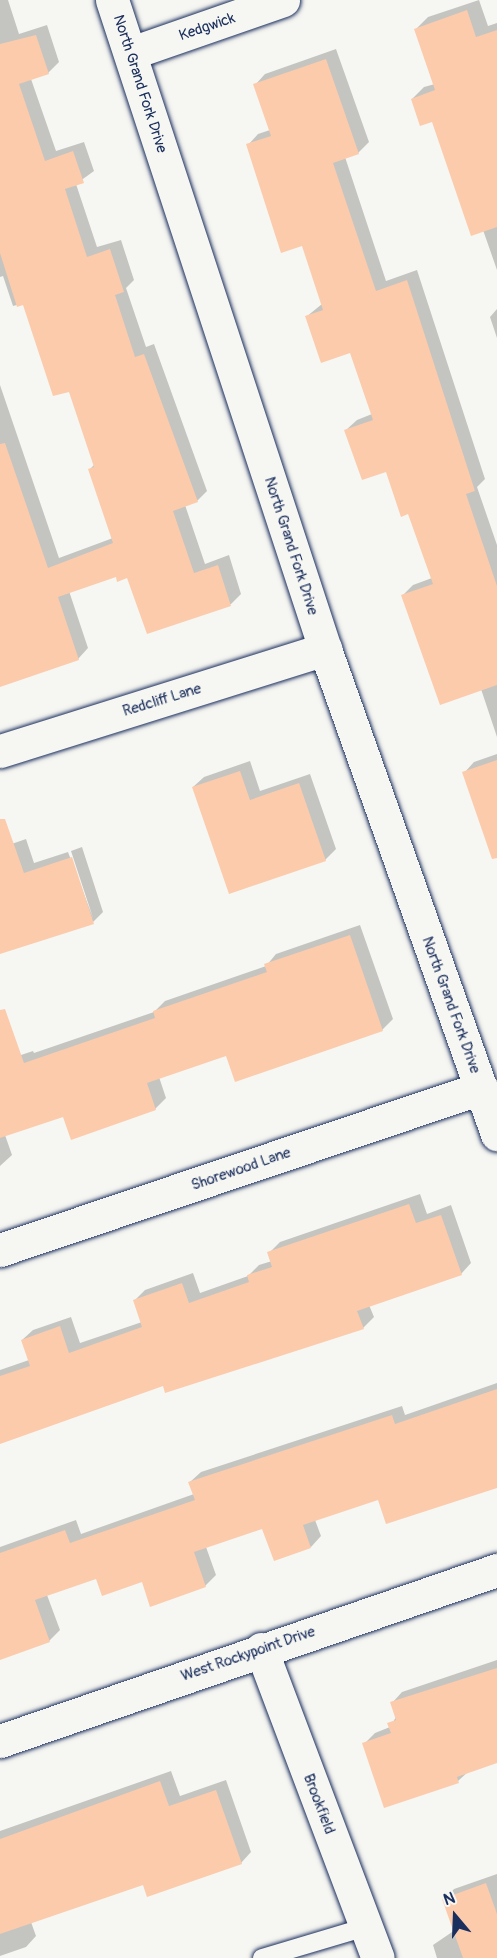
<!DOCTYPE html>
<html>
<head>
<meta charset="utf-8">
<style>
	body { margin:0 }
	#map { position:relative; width:497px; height:1958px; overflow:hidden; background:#f6f6f2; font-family:Pangolin,sans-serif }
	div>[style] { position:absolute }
	.shadow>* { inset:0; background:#0003 }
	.building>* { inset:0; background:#fccbab }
	.roads { filter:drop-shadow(0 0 2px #1b2f5e) drop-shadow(0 0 2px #1b2f5e) }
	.lane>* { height:18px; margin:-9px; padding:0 9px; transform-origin:9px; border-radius:9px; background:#f6f6f2 }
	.street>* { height:33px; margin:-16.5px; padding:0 16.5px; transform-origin:16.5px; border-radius:16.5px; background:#f6f6f2 }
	span { translate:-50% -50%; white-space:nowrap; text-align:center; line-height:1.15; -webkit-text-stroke:6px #f6f6f2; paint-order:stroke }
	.street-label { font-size:15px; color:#1b2f5e }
	.north { position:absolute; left:425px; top:1886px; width:60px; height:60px; -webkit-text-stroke:4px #f6f6f2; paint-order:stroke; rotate:341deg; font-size:16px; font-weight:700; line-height:24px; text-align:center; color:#1b2f5e }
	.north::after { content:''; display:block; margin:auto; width:21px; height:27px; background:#1b2f5e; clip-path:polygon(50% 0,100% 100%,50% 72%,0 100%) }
</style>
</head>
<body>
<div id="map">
	<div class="shadow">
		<i style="clip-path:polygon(0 0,8px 0,19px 34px,47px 25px,59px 62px,48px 73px,31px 79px,56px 151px,84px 142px,94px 171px,76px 184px,97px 247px,121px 240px,134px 280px,126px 288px,146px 347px,154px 344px,207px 491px,197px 501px,185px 505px,205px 564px,229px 555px,241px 594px,231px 604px,148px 632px,128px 576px,117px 575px,69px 591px,88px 648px,78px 659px,0 685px,0 385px,59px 558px,113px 538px,89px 470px,95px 464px,69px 390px,24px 303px,13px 306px,3px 276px,0 277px)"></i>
		<i style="clip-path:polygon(479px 0,488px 26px,497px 23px,497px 270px,483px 230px,432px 120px,412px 99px,424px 87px,435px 84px,416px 29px,428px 17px)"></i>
		<i style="clip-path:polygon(336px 49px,369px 142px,358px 153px,345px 157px,386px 281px,417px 270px,485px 479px,477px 487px,497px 545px,497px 737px,481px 689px,403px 595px,413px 585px,432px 578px,409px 512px,387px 470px,346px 430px,357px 420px,372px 414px,351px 351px,306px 317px,322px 304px,303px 244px,248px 145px,258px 134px,270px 130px,255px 85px,265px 74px)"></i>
		<i style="clip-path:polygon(497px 309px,497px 338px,490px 317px)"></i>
		<i style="clip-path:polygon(497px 754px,497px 810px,464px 773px,474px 762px)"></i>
		<i style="clip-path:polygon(250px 761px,260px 791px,310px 774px,336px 849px,325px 860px,193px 787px,204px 777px)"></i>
		<i style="clip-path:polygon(26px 839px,34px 863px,68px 852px,93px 918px,71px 851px,82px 847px,103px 912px,93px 922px,0 953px,0 848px)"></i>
		<i style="clip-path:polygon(360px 925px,393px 1019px,382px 1030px,227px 1054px,159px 1077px,166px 1098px,155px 1109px,64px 1115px,5px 1135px,12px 1155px,0 1166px,0 1042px,12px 1058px,33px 1051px,34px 1053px,154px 1012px,165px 1001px,266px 966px,276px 954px)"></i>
		<i style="clip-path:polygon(420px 1194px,427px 1214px,451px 1205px,471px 1263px,461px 1274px,369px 1305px,374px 1317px,363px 1328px,164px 1385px,0 1442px,0 1370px,29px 1360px,22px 1340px,33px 1330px,71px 1317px,80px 1343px,142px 1322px,135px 1300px,145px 1290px,193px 1273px,200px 1293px,248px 1276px,259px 1265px,272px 1261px,269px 1253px,280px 1242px)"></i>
		<i style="clip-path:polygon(497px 1383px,497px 1486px,378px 1498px,315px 1520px,321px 1536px,311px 1547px,263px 1527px,206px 1547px,216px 1575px,205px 1586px,97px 1577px,47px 1595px,60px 1630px,49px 1641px,0 1658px,0 1547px,76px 1520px,81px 1534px,194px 1494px,190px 1482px,201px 1472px,402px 1406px,405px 1415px)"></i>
		<i style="clip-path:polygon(497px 1660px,497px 1761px,469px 1771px,458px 1781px,385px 1806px,364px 1744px,375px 1733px,390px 1727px,396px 1717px,392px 1703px,402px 1692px)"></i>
		<i style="clip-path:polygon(171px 1771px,180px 1796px,226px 1780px,251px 1852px,241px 1863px,144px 1883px,31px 1922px,36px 1936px,26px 1947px,0 1956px,0 1831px)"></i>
		<i style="clip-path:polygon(497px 1874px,497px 1958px,437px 1958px,433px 1945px,455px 1930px,444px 1900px,454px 1889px)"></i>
	</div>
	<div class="building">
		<i style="clip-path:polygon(467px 10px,476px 37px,497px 30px,497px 227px,471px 236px,432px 122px,420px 126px,411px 99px,435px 90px,414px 29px)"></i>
		<i style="clip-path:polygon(36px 35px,49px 74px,19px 84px,45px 161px,73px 151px,84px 183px,65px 189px,87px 257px,110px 249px,124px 292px,115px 295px,135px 357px,144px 354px,198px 502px,173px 511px,194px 573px,218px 565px,231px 606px,147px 634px,127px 578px,117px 582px,116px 577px,58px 597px,79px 660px,0 687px,0 444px,5px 443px,48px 568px,113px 543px,88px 469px,94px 467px,69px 392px,53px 396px,23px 305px,17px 307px,0 253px,0 44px)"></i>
		<i style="clip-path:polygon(326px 59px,359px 154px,333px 163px,376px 291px,407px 280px,475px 491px,466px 494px,497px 586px,497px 685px,440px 705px,401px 595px,433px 584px,408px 514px,401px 517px,386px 472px,362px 480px,344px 430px,373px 420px,350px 353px,321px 363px,305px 316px,323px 310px,302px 246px,281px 253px,246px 144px,271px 136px,253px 84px)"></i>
		<i style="clip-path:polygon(497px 760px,497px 858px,492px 859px,462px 772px)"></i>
		<i style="clip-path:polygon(240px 771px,250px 800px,299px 783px,326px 861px,229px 894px,192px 787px)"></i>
		<i style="clip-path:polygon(0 819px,5px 819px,24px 873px,72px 857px,94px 924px,0 954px)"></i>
		<i style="clip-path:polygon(350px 935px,383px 1031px,235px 1082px,226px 1056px,147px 1083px,156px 1110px,71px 1140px,63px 1117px,0 1138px,0 1010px,5px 1009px,24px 1063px,155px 1018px,153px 1011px,267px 972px,264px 964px)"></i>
		<i style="clip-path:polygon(409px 1204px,416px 1223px,441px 1215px,462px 1275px,357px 1311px,364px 1329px,165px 1393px,163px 1386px,0 1444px,0 1376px,30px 1366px,21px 1340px,60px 1326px,69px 1353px,142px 1327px,133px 1300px,182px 1283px,189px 1303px,249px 1282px,247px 1275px,272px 1267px,267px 1252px)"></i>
		<i style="clip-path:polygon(497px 1389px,497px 1488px,386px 1524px,378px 1500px,303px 1525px,311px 1548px,274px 1561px,262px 1529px,194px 1552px,206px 1587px,150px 1607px,142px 1582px,102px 1596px,96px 1579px,35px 1600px,50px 1642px,0 1660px,0 1553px,65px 1530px,70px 1543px,195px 1500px,188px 1482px,392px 1415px,395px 1424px)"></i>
		<i style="clip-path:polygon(497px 1668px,497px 1763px,457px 1777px,459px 1783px,384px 1808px,362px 1743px,391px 1733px,387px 1723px,396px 1720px,390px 1702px)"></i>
		<i style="clip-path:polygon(160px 1781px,169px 1806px,216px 1790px,242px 1864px,147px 1897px,143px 1885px,0 1934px,0 1839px)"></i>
		<i style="clip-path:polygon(486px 1883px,497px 1914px,497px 1958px,463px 1958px,442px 1899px)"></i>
	</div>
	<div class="roads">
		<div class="lane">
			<i style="left:262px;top:1958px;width:109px;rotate:-16.6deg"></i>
		</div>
		<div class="street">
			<i style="left:112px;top:0;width:683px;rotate:71.83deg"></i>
			<i style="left:325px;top:649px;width:515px;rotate:70.47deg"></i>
			<i style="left:131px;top:53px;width:161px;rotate:-19.2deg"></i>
			<i style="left:0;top:751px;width:341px;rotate:-17.4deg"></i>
			<i style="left:0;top:1250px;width:508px;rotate:-18.61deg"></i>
			<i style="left:261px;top:1649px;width:330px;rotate:69.3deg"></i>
			<i style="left:0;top:1741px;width:526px;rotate:-18.99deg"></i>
		</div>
	</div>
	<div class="street-label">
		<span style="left:207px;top:27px;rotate:-19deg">Kedgwick</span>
		<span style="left:140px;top:84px;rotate:72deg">North Grand Fork Drive</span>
		<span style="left:291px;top:546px;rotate:72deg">North Grand Fork Drive</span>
		<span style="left:162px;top:700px;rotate:-17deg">Redcliff Lane</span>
		<span style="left:451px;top:1005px;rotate:70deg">North Grand Fork Drive</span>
		<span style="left:241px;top:1169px;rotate:-19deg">Shorewood Lane</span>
		<span style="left:248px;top:1654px;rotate:-19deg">West Rockypoint Drive</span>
		<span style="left:319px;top:1804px;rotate:69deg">Brookfield</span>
	</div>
	<div class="north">N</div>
</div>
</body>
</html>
